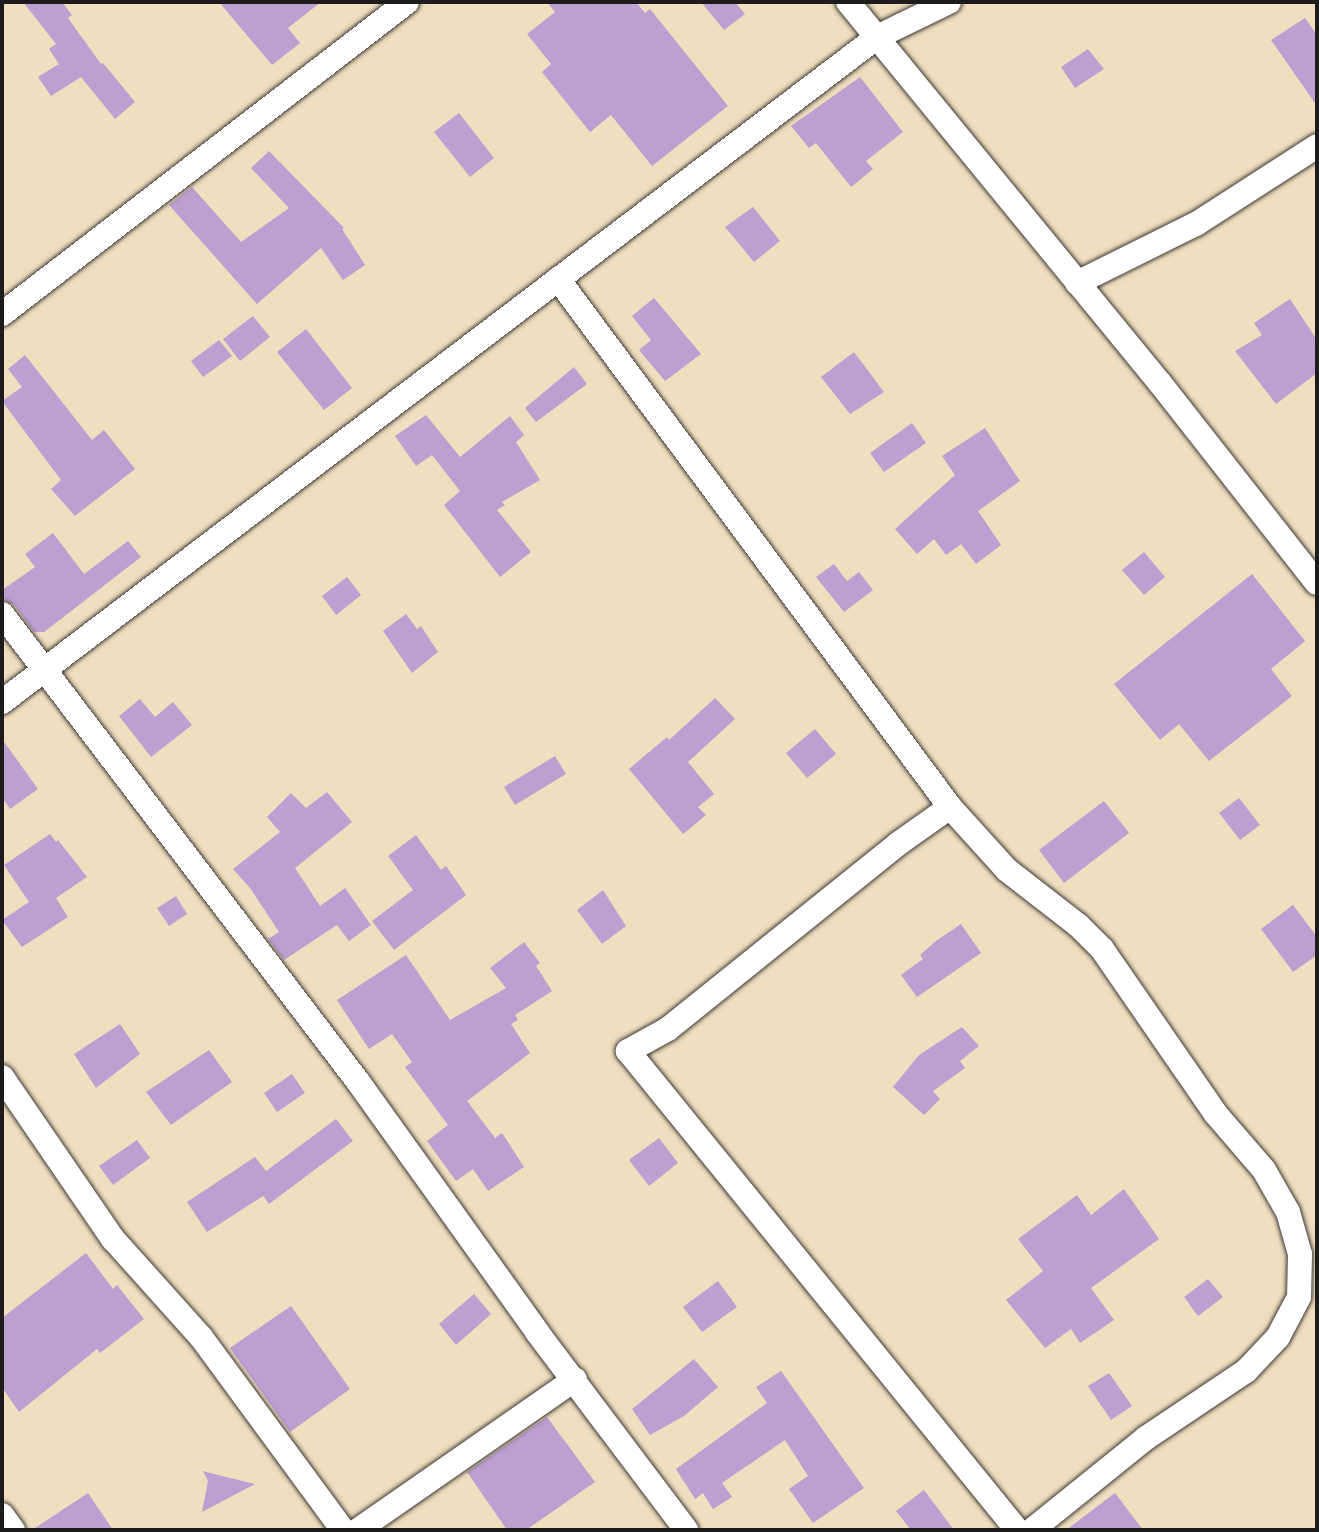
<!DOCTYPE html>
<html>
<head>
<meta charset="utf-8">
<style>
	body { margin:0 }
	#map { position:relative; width:1319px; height:1532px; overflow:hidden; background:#f1debf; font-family:"Libre Caslon Text",serif }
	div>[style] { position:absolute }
	.building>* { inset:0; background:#bd9fd1 }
	.roads { filter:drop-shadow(0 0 2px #3c3934) drop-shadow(0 0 2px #3c3934) }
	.minor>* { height:24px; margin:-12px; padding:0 12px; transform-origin:12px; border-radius:12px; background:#fff }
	span { translate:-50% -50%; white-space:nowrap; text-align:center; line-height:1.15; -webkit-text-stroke:7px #f7f3e8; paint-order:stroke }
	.frame { position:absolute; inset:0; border:4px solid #1c1c1c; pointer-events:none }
</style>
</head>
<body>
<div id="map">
	<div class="building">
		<i style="clip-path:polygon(23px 2px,62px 2px,72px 15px,68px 18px,101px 64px,103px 63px,135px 102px,115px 119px,81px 77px,51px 96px,38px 77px,59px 64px,49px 49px,56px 44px)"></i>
		<i style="clip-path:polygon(219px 2px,321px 2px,288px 28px,300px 43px,272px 65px)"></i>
		<i style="clip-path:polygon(547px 2px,636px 2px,645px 13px,650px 9px,728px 106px,652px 166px,611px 115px,590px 132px,542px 72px,551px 64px,527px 34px,555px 12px)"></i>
		<i style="clip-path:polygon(701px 2px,735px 2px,745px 14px,724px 30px)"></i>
		<i style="clip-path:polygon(1305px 18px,1317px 35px,1317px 106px,1271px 40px)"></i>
		<i style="clip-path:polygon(1088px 49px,1104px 69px,1075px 88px,1061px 67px)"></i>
		<i style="clip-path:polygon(860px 77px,903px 132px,866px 161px,873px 169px,851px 187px,816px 143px,809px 148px,791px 126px)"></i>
		<i style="clip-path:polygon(459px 113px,494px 158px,470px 177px,434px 132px)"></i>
		<i style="clip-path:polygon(269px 151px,344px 228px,342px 229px,365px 265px,343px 280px,321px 248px,257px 304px,169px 205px,192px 187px,241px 242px,289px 208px,251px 168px)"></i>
		<i style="clip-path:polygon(753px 207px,780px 241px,754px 262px,725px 227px)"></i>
		<i style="clip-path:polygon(654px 298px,701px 354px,665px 381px,639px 350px,651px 340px,632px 316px)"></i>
		<i style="clip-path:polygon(1290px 299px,1317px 340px,1317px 373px,1276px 404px,1235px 351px,1262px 335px,1254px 323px)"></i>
		<i style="clip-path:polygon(253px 316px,270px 337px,240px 361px,223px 339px)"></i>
		<i style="clip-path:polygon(306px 329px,352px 388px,324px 410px,277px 352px)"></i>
		<i style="clip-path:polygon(219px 340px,232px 356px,203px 377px,191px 361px)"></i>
		<i style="clip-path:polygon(854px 352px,884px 392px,850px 414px,821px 377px)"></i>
		<i style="clip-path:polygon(25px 355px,92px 440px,104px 430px,135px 469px,75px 516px,51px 489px,61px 480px,2px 401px,22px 387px,8px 369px)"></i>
		<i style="clip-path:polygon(574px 367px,587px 384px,536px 422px,525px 408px)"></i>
		<i style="clip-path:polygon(426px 415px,460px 457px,510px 416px,524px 435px,516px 442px,540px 480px,502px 502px,505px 505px,497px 510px,531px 552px,500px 577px,444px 505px,460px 491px,432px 455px,416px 466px,395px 436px)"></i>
		<i style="clip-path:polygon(912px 423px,926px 443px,884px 472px,870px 453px)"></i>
		<i style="clip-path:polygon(985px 428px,1020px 481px,978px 511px,1001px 545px,976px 564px,961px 544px,946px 555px,934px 539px,917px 554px,895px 529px,955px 475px,942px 456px)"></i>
		<i style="clip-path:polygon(53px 533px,84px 574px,128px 541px,141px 557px,44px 632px,34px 632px,14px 605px,5px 600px,2px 590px,35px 567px,25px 554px)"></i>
		<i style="clip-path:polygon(1144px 552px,1165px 577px,1144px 595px,1122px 570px)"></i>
		<i style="clip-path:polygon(834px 564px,847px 581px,859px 572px,873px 590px,844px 612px,816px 577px)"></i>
		<i style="clip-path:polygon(1252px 574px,1305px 641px,1271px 669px,1292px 696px,1209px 761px,1179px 724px,1160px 740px,1114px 684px)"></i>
		<i style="clip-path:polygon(347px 577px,361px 595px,336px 615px,322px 596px)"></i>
		<i style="clip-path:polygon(406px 614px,417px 629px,421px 626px,438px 652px,412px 673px,383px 631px)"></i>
		<i style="clip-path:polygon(715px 698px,735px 719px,688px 762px,714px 794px,698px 807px,706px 815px,683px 834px,629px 769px,667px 737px,669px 740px)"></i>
		<i style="clip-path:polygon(140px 699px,155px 717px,173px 702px,192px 725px,151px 757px,119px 716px)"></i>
		<i style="clip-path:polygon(815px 729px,836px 754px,807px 778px,786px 753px)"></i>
		<i style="clip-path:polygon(2px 739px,38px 789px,10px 809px,2px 797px)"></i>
		<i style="clip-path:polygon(555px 756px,566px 774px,515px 805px,504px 787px)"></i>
		<i style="clip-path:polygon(327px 792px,352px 822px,295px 868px,320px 906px,345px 888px,371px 925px,349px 941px,337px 925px,284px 960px,268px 939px,279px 932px,250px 888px,233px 869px,280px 832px,267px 817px,291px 793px,306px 808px)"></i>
		<i style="clip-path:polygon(1239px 798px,1260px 825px,1240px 840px,1219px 813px)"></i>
		<i style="clip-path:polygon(1104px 801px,1129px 833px,1064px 883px,1039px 850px)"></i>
		<i style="clip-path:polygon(50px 834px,56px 842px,58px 840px,87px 877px,56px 898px,68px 917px,22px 947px,2px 920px,29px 902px,4px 865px)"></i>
		<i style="clip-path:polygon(416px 835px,441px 870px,446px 866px,466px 895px,394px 950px,372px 921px,413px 890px,388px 856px)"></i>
		<i style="clip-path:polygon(603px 890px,626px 926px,602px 944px,577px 910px)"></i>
		<i style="clip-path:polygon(176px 896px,187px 914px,169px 926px,157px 908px)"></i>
		<i style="clip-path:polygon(1293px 905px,1317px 937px,1317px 955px,1293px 972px,1261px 929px)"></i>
		<i style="clip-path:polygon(961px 924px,981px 953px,917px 997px,901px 975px,923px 959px,920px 955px,936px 941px)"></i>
		<i style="clip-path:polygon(524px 942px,540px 963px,536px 966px,552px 991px,515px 1015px,518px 1020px,511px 1024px,530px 1053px,467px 1101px,495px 1138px,502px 1133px,524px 1167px,488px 1191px,473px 1169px,456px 1181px,427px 1141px,448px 1125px,405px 1067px,412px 1062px,392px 1034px,369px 1049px,337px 1000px,406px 955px,450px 1020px,506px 988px,490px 968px)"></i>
		<i style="clip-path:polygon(120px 1024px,140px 1054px,96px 1088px,74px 1054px)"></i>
		<i style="clip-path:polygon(962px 1027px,979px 1046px,960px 1061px,965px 1068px,933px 1091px,940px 1099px,924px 1115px,893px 1087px,919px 1055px)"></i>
		<i style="clip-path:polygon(209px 1050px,232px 1082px,171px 1125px,146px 1092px)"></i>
		<i style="clip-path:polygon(292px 1074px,305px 1093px,277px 1112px,264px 1093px)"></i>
		<i style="clip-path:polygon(336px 1119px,353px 1141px,269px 1204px,263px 1196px,207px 1232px,187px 1202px,255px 1157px,266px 1171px)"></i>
		<i style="clip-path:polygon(659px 1138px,678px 1163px,649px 1186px,629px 1160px)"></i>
		<i style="clip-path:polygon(137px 1140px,150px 1158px,113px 1185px,99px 1166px)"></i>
		<i style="clip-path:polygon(1124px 1189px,1159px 1239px,1091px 1288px,1114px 1320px,1080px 1343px,1071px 1329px,1045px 1348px,1006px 1300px,1043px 1271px,1018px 1239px,1077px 1195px,1091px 1215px)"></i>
		<i style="clip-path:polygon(86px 1253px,113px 1289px,117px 1285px,144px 1319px,100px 1353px,97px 1349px,19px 1412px,2px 1387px,2px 1318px)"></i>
		<i style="clip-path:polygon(1208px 1279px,1223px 1297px,1198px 1316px,1184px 1297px)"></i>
		<i style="clip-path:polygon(718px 1281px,737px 1307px,702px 1332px,683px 1307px)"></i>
		<i style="clip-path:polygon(474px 1294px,491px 1314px,456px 1345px,439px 1324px)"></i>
		<i style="clip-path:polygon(291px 1306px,350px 1389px,290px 1432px,230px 1348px)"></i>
		<i style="clip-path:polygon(694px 1359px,718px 1387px,684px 1416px,650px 1435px,632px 1409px)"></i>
		<i style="clip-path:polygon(781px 1371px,864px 1488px,813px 1523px,789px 1489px,808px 1476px,785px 1440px,722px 1483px,732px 1497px,713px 1509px,703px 1493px,695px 1499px,676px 1469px,767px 1403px,756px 1387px)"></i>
		<i style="clip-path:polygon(1109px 1373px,1132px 1406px,1111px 1420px,1088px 1386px)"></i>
		<i style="clip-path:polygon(547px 1417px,595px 1482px,526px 1530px,507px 1530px,467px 1472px)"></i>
		<i style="clip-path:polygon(203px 1471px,210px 1473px,255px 1484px,202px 1512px,208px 1481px)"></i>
		<i style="clip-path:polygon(924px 1490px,954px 1530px,911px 1530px,896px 1511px)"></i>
		<i style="clip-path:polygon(88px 1493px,113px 1530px,32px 1530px)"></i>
		<i style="clip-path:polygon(1115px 1493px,1143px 1530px,1066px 1530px)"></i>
	</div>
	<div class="roads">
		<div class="minor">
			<i style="left:848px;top:2px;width:492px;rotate:50.7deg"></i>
			<i style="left:1160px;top:383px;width:254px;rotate:51.9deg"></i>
			<i style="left:558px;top:279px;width:658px;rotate:53.41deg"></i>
			<i style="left:950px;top:807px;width:85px;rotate:47.9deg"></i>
			<i style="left:1007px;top:870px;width:90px;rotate:37.8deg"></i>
			<i style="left:1078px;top:925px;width:34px;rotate:45deg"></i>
			<i style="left:1102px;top:949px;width:199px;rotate:55.4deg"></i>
			<i style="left:1215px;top:1113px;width:75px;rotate:49.3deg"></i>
			<i style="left:1264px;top:1170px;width:48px;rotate:60.3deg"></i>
			<i style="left:1288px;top:1212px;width:44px;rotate:74.1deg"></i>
			<i style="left:1300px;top:1254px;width:43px;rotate:91.3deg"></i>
			<i style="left:1299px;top:1297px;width:45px;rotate:117.7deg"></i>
			<i style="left:1278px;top:1337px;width:47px;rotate:133.3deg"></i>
			<i style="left:1246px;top:1371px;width:120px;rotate:146.2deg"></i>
			<i style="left:1146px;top:1438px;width:146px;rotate:141.1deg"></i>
			<i style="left:1077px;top:283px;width:133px;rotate:-26.4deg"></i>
			<i style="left:1196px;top:224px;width:144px;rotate:-32.8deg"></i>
			<i style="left:2px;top:314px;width:511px;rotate:-37.61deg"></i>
			<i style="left:2px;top:614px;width:589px;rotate:52.72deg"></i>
			<i style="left:359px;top:1083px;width:306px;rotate:54.4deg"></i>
			<i style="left:537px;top:1332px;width:248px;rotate:53deg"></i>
			<i style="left:2px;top:702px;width:1099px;rotate:-37.23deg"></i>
			<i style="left:877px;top:37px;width:80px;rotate:-25.9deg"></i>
			<i style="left:950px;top:807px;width:64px;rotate:144.6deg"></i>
			<i style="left:898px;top:844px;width:295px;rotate:141.2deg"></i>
			<i style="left:668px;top:1029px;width:46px;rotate:151.2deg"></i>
			<i style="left:628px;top:1051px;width:617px;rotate:50.92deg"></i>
			<i style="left:2px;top:1077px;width:196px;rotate:55.6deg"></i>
			<i style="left:113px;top:1239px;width:132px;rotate:48.1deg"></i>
			<i style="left:201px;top:1337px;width:240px;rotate:53.7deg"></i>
			<i style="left:2px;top:1515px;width:19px;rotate:54deg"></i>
			<i style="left:358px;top:1530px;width:264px;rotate:-34.8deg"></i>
		</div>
	</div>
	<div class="frame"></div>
</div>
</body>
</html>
